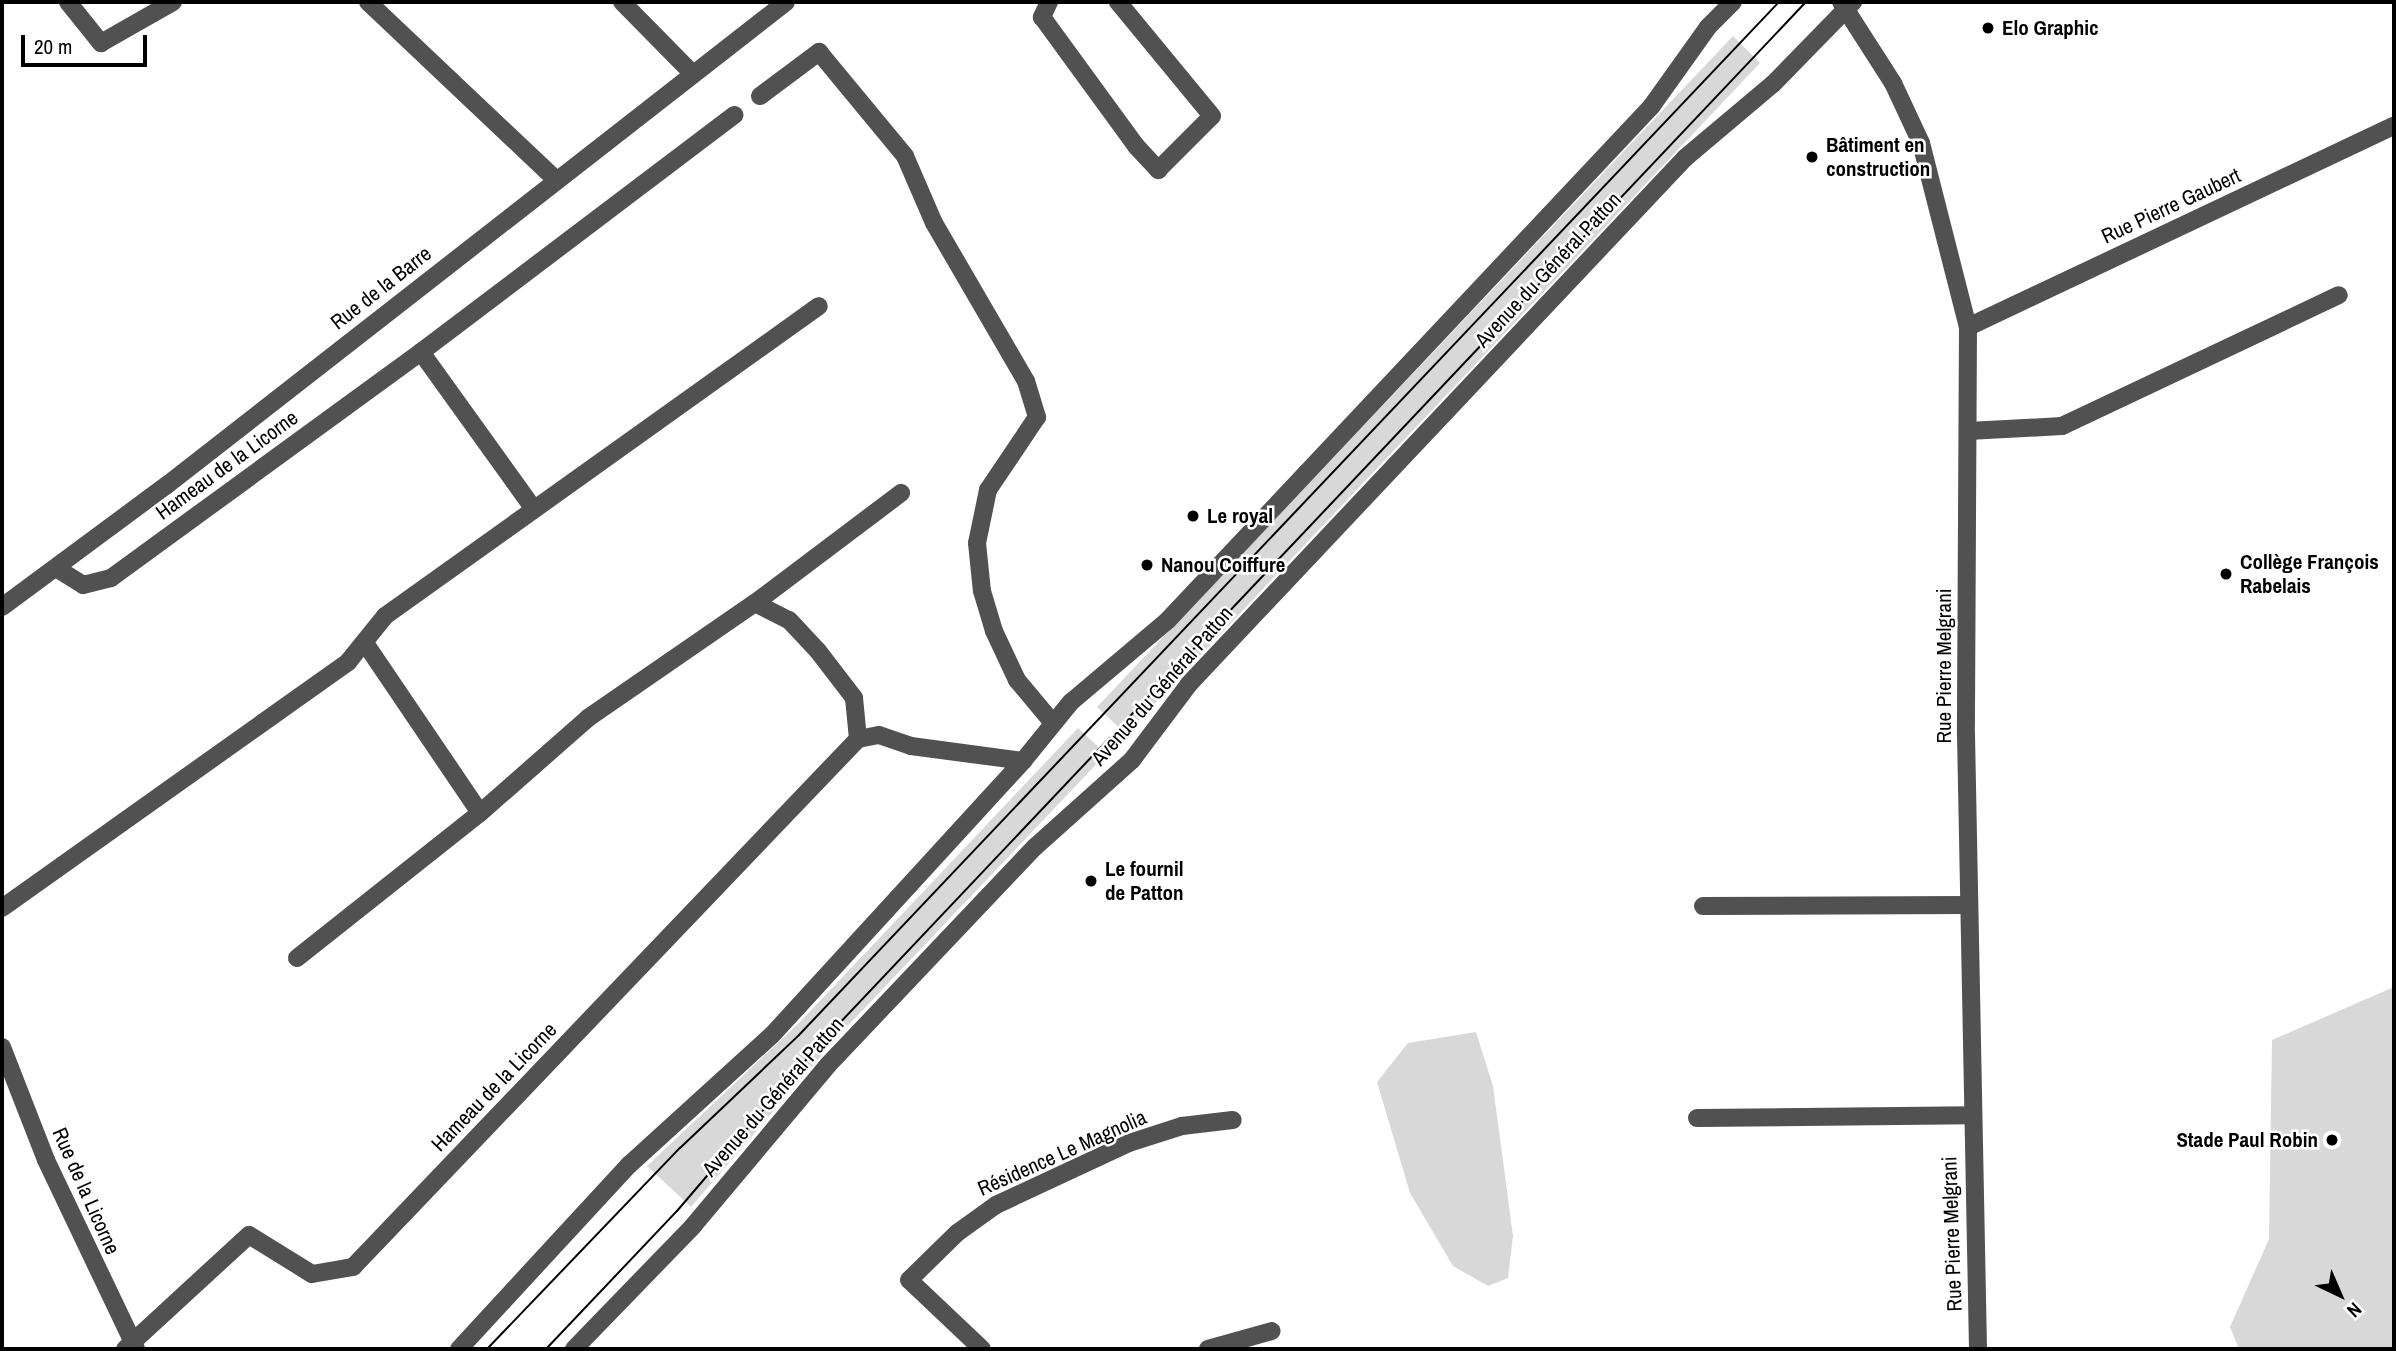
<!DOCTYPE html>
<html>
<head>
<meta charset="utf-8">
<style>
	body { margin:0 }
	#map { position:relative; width:2396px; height:1351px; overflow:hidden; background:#fff; font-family:"Archivo Narrow",sans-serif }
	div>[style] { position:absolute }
	.green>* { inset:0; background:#d8d8d8 }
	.minor>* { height:18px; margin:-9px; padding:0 9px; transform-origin:9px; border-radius:9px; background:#515151 }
	.tram>* { height:2px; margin:-1px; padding:0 1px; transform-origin:1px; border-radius:1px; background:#000 }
	.dots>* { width:19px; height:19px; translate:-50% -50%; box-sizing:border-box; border:4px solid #fff; border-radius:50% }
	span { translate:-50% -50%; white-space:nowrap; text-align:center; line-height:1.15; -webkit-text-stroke:5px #fff; paint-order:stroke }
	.poi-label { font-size:21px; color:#000; font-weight:700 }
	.left { translate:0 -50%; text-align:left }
	.right { translate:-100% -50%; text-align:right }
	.street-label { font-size:21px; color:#000 }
	.frame { position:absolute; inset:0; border:4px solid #000; pointer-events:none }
	.north { position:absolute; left:2305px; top:1260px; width:70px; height:70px; -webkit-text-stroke:5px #fff; paint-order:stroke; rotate:136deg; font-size:19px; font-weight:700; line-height:28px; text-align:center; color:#000 }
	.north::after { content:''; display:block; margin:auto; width:24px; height:32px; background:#000; clip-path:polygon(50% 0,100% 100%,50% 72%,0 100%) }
	.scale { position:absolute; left:21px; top:35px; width:126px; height:32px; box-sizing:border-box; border:4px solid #000; border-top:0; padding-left:9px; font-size:21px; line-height:24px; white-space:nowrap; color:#000; -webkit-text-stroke:5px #fff; paint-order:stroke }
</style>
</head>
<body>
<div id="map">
	<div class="green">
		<i style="clip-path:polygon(1733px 36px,1760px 63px,1126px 734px,1097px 707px)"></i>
		<i style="clip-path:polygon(1078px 728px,1106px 754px,840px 1034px,691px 1207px,647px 1166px,801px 1021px)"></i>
		<i style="clip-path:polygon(2394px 987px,2394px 1349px,2239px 1349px,2230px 1327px,2269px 1239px,2272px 1040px)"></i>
		<i style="clip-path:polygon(1476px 1032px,1493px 1086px,1513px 1236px,1508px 1278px,1488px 1286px,1453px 1266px,1410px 1193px,1377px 1082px,1408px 1043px)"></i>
	</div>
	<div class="minor">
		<i style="left:68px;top:2px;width:53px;rotate:51.2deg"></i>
		<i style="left:101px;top:43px;width:83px;rotate:-29.7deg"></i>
		<i style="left:368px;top:2px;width:260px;rotate:43.4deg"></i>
		<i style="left:622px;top:2px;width:100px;rotate:45.4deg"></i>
		<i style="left:1049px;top:2px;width:17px;rotate:115deg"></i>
		<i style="left:1042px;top:17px;width:160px;rotate:53.9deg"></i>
		<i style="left:1136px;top:146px;width:33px;rotate:47deg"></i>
		<i style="left:1158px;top:170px;width:76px;rotate:-45deg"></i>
		<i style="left:1212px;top:116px;width:148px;rotate:-129.5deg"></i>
		<i style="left:1841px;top:2px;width:96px;rotate:57.3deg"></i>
		<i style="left:1893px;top:83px;width:66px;rotate:65deg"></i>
		<i style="left:1921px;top:143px;width:190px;rotate:75.7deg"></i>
		<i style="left:1968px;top:327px;width:408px;rotate:90.3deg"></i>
		<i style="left:1966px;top:735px;width:614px;rotate:88.88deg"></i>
		<i style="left:760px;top:96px;width:74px;rotate:-36.7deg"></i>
		<i style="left:819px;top:52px;width:135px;rotate:50.4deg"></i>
		<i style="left:905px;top:156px;width:73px;rotate:66.6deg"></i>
		<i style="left:934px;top:223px;width:183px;rotate:59.8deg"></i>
		<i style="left:1026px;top:381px;width:38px;rotate:73deg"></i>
		<i style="left:1037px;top:417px;width:88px;rotate:123.9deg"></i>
		<i style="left:988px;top:490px;width:54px;rotate:101.7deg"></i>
		<i style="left:977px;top:543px;width:48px;rotate:84.1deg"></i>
		<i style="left:982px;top:591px;width:42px;rotate:73.3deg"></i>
		<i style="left:994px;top:631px;width:54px;rotate:64.9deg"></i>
		<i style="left:1017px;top:680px;width:56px;rotate:50.1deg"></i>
		<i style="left:1968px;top:327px;width:471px;rotate:-25.3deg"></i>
		<i style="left:421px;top:352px;width:192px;rotate:54.3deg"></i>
		<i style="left:1968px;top:431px;width:94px;rotate:-3deg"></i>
		<i style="left:2062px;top:426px;width:306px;rotate:-25.3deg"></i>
		<i style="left:56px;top:568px;width:32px;rotate:32deg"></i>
		<i style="left:83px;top:585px;width:29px;rotate:-14deg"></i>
		<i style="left:111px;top:578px;width:384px;rotate:-36.1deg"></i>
		<i style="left:421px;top:352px;width:393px;rotate:-37.1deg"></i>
		<i style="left:755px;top:603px;width:183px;rotate:-37deg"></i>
		<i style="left:2px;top:607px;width:205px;rotate:-36.5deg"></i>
		<i style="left:167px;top:485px;width:785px;rotate:-37.96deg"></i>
		<i style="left:365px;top:643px;width:205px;rotate:55.9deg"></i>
		<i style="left:1703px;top:906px;width:266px;rotate:-0.2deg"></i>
		<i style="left:2px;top:908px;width:425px;rotate:-35.4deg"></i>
		<i style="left:348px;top:662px;width:59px;rotate:-51.2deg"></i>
		<i style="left:385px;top:616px;width:533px;rotate:-35.54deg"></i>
		<i style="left:297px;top:958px;width:233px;rotate:-38.4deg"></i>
		<i style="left:480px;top:813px;width:144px;rotate:-41.3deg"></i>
		<i style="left:588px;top:718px;width:203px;rotate:-34.6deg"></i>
		<i style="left:755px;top:603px;width:38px;rotate:27deg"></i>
		<i style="left:789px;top:620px;width:42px;rotate:46.9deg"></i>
		<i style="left:818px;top:651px;width:59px;rotate:52.5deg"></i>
		<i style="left:854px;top:698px;width:41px;rotate:84.4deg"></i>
		<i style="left:2px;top:1047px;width:121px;rotate:68.7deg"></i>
		<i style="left:46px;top:1160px;width:209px;rotate:64.5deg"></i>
		<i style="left:1697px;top:1118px;width:274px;rotate:-0.6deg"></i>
		<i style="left:125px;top:1349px;width:168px;rotate:-42.6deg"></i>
		<i style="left:249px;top:1235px;width:74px;rotate:31.8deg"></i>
		<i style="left:312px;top:1274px;width:42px;rotate:-9.7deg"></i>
		<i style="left:353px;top:1267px;width:731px;rotate:-46.28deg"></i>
		<i style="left:858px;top:739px;width:21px;rotate:-11deg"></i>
		<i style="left:879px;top:735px;width:34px;rotate:19deg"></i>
		<i style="left:911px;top:746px;width:113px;rotate:7.6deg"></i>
		<i style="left:459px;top:1349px;width:251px;rotate:-47.3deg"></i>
		<i style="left:629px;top:1165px;width:193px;rotate:-42.3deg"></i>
		<i style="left:772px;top:1035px;width:372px;rotate:-47.5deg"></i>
		<i style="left:1023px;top:761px;width:76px;rotate:-50.9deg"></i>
		<i style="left:1071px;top:702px;width:127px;rotate:-40.2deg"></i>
		<i style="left:1168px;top:620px;width:705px;rotate:-46.73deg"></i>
		<i style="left:1651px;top:107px;width:98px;rotate:-54.5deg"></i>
		<i style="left:1708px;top:27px;width:35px;rotate:-45deg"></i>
		<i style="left:574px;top:1349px;width:171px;rotate:-45.9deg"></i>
		<i style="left:693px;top:1226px;width:210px;rotate:-50deg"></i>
		<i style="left:828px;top:1065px;width:301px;rotate:-46.5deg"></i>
		<i style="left:1035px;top:847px;width:130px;rotate:-41.9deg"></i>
		<i style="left:1132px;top:760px;width:95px;rotate:-53.1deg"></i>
		<i style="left:1189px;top:684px;width:723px;rotate:-46.68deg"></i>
		<i style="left:1685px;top:158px;width:115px;rotate:-40.1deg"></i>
		<i style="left:1773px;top:84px;width:115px;rotate:-45.7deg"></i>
		<i style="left:982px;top:1349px;width:100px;rotate:-136.6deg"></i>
		<i style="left:909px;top:1280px;width:67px;rotate:-44.4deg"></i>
		<i style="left:957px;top:1233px;width:48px;rotate:-35.7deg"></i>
		<i style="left:996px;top:1205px;width:147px;rotate:-25deg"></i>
		<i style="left:1129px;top:1143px;width:56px;rotate:-17.8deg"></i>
		<i style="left:1182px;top:1126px;width:51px;rotate:-6.7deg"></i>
		<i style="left:1208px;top:1349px;width:66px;rotate:-15.7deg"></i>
	</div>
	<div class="tram">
		<i style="left:487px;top:1349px;width:279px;rotate:-46.2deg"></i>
		<i style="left:680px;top:1148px;width:164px;rotate:-43.5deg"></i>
		<i style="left:799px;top:1035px;width:1424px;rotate:-46.51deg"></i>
		<i style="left:546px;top:1349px;width:190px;rotate:-46.5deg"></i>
		<i style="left:677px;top:1211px;width:216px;rotate:-49.5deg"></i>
		<i style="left:817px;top:1047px;width:1439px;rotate:-46.58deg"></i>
	</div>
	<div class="dots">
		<i style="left:1988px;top:28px;background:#000"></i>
		<i style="left:1812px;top:157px;background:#000"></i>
		<i style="left:1193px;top:516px;background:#000"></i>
		<i style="left:1147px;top:565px;background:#000"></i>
		<i style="left:2226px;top:574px;background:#000"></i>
		<i style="left:1091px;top:881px;background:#000"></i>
		<i style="left:2332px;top:1140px;background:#000"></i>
	</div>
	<div class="poi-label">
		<span class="left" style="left:2002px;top:28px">Elo Graphic</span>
		<span class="left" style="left:1826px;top:157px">Bâtiment en<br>construction</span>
		<span class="left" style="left:1207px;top:516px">Le royal</span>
		<span class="left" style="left:2240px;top:574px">Collège François<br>Rabelais</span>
		<span class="left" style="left:1161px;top:565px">Nanou Coiffure</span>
		<span class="left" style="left:1105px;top:881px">Le fournil<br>de Patton</span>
		<span class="right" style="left:2318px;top:1140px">Stade Paul Robin</span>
	</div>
	<div class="street-label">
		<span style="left:2171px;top:206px;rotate:-25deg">Rue Pierre Gaubert</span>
		<span style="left:1548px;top:270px;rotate:-47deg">Avenue du Général Patton</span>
		<span style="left:381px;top:288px;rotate:-38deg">Rue de la Barre</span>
		<span style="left:227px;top:465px;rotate:-36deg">Hameau de la Licorne</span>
		<span style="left:1944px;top:666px;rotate:-90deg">Rue Pierre Melgrani</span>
		<span style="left:1162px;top:686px;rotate:-49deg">Avenue du Général Patton</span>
		<span style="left:494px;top:1087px;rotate:-46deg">Hameau de la Licorne</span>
		<span style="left:773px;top:1097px;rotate:-49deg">Avenue du Général Patton</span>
		<span style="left:1062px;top:1153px;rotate:-24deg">Résidence Le Magnolia</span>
		<span style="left:86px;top:1191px;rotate:66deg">Rue de la Licorne</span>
		<span style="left:1952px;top:1234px;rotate:-92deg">Rue Pierre Melgrani</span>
	</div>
	<div class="frame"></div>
	<div class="north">N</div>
	<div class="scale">20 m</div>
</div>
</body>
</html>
